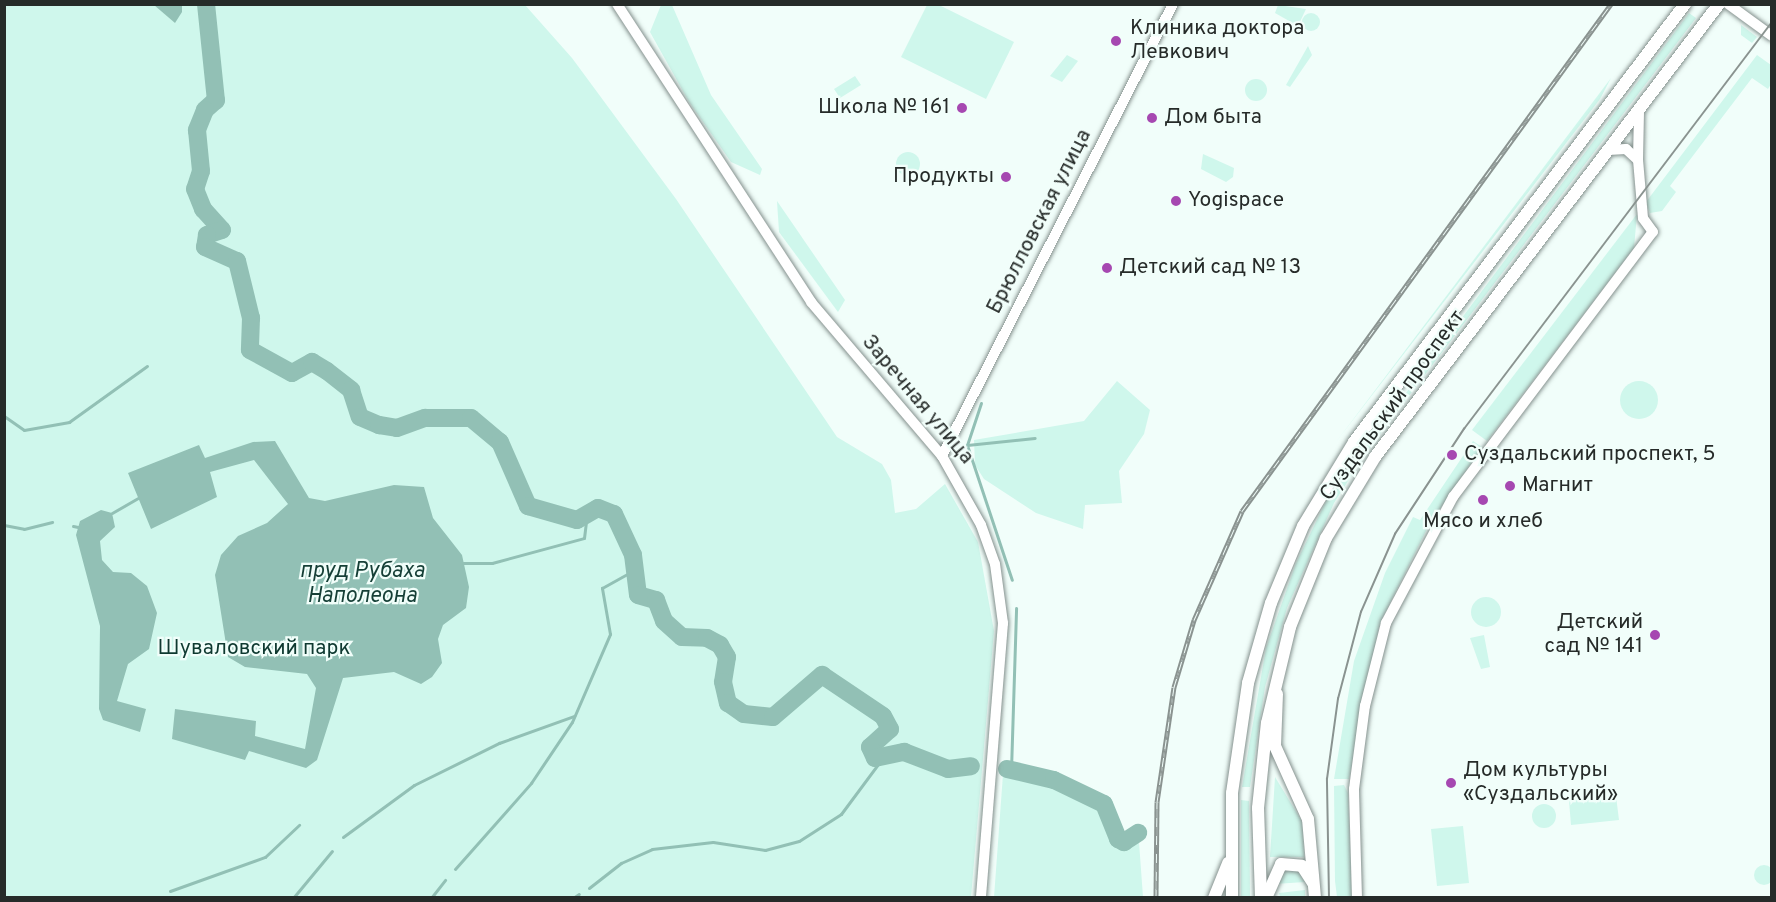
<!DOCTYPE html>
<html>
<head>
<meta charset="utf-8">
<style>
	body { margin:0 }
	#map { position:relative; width:1776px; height:902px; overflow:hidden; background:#f1fefa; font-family:Overpass,sans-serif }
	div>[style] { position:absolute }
	.green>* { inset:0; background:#cff7ec }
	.round { border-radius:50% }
	.water>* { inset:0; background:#92c0b5 }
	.stream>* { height:3px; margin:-1.5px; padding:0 1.5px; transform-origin:1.5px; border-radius:1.5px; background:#92c0b5 }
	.river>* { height:18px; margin:-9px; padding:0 9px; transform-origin:9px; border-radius:9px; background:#92c0b5 }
	.roads { filter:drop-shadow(0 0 2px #85918e) drop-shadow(0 0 2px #85918e) }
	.minor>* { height:10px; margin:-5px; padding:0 5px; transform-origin:5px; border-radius:5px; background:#fff }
	.major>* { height:12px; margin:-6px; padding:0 6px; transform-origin:6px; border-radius:6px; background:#fff }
	.tram>* { height:1.5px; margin:-0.75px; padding:0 0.75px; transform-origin:0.75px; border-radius:0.75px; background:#8a9390 }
	.rail>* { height:5px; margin-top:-2.5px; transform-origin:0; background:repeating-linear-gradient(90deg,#f1fefa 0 9px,#8a9390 0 18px); box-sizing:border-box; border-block:2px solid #8a9390 }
	.dots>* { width:16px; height:16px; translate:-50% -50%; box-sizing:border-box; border:3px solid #f1fefa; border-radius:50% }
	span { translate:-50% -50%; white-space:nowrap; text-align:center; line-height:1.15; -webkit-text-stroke:4.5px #f1fefa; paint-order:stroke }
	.poi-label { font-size:21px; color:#262b29 }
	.left { translate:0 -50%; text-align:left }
	.right { translate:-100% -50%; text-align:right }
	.street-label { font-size:21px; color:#262b29 }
	.park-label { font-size:21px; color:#0e3930 }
	.water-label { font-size:22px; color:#153f36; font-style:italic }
	.frame { position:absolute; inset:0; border:6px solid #262b29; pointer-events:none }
</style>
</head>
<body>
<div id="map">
	<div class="green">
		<i style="clip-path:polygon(4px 5px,525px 5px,572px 58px,676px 199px,837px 437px,882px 464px,891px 480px,895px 513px,916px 509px,945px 484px,978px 542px,994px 631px,971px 897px,5px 897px)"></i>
		<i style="clip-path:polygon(661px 5px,672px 5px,711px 95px,762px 169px,760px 175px,731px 162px,689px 102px,650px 32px)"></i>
		<i style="clip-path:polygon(927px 5px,939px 5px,1014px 42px,986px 99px,901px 57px)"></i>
		<i style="clip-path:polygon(1278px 5px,1306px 9px,1298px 26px,1275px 13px)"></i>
		<i class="round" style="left:1302px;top:13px;width:18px;height:18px"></i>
		<i style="clip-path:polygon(1689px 13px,1696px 18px,1367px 451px,1334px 503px,1287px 608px,1265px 687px,1250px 787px,1242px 787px,1266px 648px,1296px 563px,1327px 499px)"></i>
		<i style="clip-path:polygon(1741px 25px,1757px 37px,1752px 43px,1741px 35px)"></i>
		<i style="clip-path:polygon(1308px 46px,1312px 55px,1290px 87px,1286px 85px)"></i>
		<i style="clip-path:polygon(1067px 55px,1078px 61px,1062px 82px,1050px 76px)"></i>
		<i style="clip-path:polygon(1757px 55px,1771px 65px,1771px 84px,1768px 89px,1752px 78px,1670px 186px,1676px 192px,1662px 211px,1650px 213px,1646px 202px)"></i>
		<i style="clip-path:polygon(855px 76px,861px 85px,840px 98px,834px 89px)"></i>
		<i style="clip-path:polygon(1611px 78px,1600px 99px,1336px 442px)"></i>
		<i class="round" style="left:1245px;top:79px;width:22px;height:22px"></i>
		<i class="round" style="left:896px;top:152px;width:24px;height:24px"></i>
		<i style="clip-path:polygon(1203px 154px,1234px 168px,1233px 177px,1226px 182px,1201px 169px)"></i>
		<i style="clip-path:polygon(777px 201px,845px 300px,838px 312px,779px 232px)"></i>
		<i style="clip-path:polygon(1637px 214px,1634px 248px,1487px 441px,1472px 430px)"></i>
		<i class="round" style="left:1620px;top:381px;width:38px;height:38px"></i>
		<i style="clip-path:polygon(1117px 381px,1150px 410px,1144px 434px,1119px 471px,1122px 503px,1085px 505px,1083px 529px,1036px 513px,984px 479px,975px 465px,974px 440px,1084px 421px)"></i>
		<i style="clip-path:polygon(1473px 441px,1482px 447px,1429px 525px,1380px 623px,1349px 779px,1334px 779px,1354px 661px,1385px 573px,1413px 517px,1420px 520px)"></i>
		<i class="round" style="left:1471px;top:597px;width:30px;height:30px"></i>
		<i style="clip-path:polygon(1484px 635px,1490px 667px,1481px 669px,1470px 638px)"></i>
		<i style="clip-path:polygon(1003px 774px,1077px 792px,1104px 813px,1108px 832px,1122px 850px,1139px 842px,1143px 897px,994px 897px)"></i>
		<i style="clip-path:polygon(1275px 777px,1303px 823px,1304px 857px,1270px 857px)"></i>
		<i style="clip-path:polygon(1344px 785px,1348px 793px,1352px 897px,1337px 897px,1335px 881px,1334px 786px)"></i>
		<i style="clip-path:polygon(1616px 796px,1619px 820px,1571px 825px,1569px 801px)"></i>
		<i style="clip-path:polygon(1241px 800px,1249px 801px,1250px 897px,1241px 897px)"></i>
		<i class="round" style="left:1532px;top:804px;width:24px;height:24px"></i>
		<i style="clip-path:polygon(1463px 826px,1469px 883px,1437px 886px,1431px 829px)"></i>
		<i class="round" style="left:1754px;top:865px;width:20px;height:20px"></i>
		<i style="clip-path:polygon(1284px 869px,1299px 871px,1305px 882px,1275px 884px)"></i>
		<i style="clip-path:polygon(1305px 890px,1305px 897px,1280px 897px,1279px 893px)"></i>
	</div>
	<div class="water">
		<i style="clip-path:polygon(154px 5px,182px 5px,182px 12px,175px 23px)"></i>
		<i style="clip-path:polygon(275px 441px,309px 498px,325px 501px,394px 485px,424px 487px,433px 518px,462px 555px,469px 587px,466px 608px,443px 625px,438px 639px,442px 663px,432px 677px,421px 684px,394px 672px,343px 678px,317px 760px,306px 768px,249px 751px,245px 760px,172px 739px,175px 709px,256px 721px,255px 736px,305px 749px,316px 688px,307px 674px,245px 667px,228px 657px,215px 575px,221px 555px,238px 536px,267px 523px,288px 504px,254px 460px,210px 472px,217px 497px,151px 529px,128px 473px,199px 445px,205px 458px,253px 442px)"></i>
		<i style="clip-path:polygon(101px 510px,112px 513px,115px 527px,100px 541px,102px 560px,113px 572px,131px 573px,147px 586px,157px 613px,149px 649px,128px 664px,117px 701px,146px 709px,140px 732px,103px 720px,99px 709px,100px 626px,76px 535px,80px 521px)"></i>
	</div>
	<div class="stream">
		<i style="left:981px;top:403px;width:44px;rotate:108.4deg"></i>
		<i style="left:967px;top:445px;width:68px;rotate:-5.9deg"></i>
		<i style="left:4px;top:416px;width:24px;rotate:35deg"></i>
		<i style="left:24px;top:430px;width:46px;rotate:-10.1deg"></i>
		<i style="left:69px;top:422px;width:96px;rotate:-35.7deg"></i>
		<i style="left:967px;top:445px;width:142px;rotate:71.6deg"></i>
		<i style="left:112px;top:513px;width:30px;rotate:-30deg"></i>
		<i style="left:4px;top:525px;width:20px;rotate:11deg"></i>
		<i style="left:24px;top:529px;width:29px;rotate:-14deg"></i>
		<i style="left:73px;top:526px;width:5px;rotate:11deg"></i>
		<i style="left:463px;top:563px;width:29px"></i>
		<i style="left:492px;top:563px;width:95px;rotate:-15.2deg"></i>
		<i style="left:584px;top:538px;width:24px;rotate:-83deg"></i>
		<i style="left:1011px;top:770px;width:162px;rotate:-88.2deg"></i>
		<i style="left:343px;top:837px;width:88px;rotate:-36.2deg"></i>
		<i style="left:414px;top:785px;width:95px;rotate:-26.3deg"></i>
		<i style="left:499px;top:743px;width:80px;rotate:-19.8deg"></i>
		<i style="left:455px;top:869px;width:115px;rotate:-48.5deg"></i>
		<i style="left:531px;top:783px;width:73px;rotate:-56.1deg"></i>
		<i style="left:572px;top:722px;width:96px;rotate:-66.6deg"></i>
		<i style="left:610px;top:634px;width:47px;rotate:-99.9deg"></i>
		<i style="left:602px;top:588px;width:37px;rotate:-29deg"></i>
		<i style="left:589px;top:888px;width:41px;rotate:-38deg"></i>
		<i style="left:621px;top:863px;width:34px;rotate:-24deg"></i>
		<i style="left:652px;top:849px;width:61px;rotate:-6.5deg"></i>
		<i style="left:713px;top:842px;width:53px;rotate:8.7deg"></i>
		<i style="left:765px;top:850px;width:35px;rotate:-15deg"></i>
		<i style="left:799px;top:841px;width:50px;rotate:-32.7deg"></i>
		<i style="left:841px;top:814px;width:72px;rotate:-53.4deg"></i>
		<i style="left:170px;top:891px;width:101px;rotate:-19.7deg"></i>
		<i style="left:265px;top:857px;width:47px;rotate:-43.3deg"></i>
		<i style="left:154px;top:898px;width:2px;rotate:-27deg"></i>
		<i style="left:293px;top:898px;width:61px;rotate:-50.3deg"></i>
		<i style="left:431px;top:898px;width:23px;rotate:-52deg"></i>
		<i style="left:573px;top:898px;width:7px;rotate:-34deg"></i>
	</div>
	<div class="river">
		<i style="left:206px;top:4px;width:97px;rotate:84.1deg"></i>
		<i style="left:216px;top:100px;width:15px;rotate:138deg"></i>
		<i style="left:205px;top:110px;width:22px;rotate:112deg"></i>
		<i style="left:197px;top:130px;width:41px;rotate:84.4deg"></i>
		<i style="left:201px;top:171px;width:19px;rotate:108deg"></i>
		<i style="left:195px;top:189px;width:22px;rotate:68deg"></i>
		<i style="left:203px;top:209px;width:28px;rotate:48deg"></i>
		<i style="left:222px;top:230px;width:16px;rotate:162deg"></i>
		<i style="left:207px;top:235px;width:12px;rotate:99deg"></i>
		<i style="left:205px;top:247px;width:35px;rotate:24deg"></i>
		<i style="left:237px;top:261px;width:59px;rotate:76.2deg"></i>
		<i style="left:251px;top:318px;width:32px;rotate:92deg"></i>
		<i style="left:250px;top:350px;width:48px;rotate:28.7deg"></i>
		<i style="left:292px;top:373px;width:23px;rotate:-29deg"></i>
		<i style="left:312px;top:362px;width:17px;rotate:31deg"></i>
		<i style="left:327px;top:371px;width:31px;rotate:38deg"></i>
		<i style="left:351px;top:390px;width:28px;rotate:72deg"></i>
		<i style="left:360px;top:417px;width:21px;rotate:23deg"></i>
		<i style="left:379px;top:425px;width:18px;rotate:9deg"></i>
		<i style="left:397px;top:428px;width:30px;rotate:-20deg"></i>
		<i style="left:425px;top:418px;width:46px"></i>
		<i style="left:471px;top:418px;width:38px;rotate:40deg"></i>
		<i style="left:500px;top:442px;width:70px;rotate:66.4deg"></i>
		<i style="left:528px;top:506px;width:51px;rotate:15.9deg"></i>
		<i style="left:577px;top:520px;width:24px;rotate:-30deg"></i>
		<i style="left:598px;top:508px;width:17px;rotate:21deg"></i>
		<i style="left:614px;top:514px;width:45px;rotate:65.1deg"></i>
		<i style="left:633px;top:555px;width:40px;rotate:82.9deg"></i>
		<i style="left:638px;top:595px;width:19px;rotate:16deg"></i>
		<i style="left:656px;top:600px;width:22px;rotate:69deg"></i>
		<i style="left:664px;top:621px;width:24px;rotate:42deg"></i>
		<i style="left:682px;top:637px;width:25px;rotate:2deg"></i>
		<i style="left:707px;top:638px;width:15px;rotate:28deg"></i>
		<i style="left:720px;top:645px;width:14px;rotate:60deg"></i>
		<i style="left:727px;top:657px;width:25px;rotate:99deg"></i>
		<i style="left:723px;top:682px;width:22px;rotate:77deg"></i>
		<i style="left:728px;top:703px;width:19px;rotate:35deg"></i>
		<i style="left:744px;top:714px;width:29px;rotate:6deg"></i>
		<i style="left:773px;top:717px;width:65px;rotate:-40.6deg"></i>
		<i style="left:822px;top:675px;width:73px;rotate:33.9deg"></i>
		<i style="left:883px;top:716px;width:15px;rotate:62deg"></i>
		<i style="left:890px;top:729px;width:27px;rotate:138deg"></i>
		<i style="left:870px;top:747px;width:12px;rotate:66deg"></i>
		<i style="left:875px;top:758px;width:30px;rotate:-12deg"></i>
		<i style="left:904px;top:752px;width:47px;rotate:21.1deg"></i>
		<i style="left:948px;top:769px;width:23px;rotate:-7deg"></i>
		<i style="left:1007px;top:769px;width:48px;rotate:13.2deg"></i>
		<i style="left:1054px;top:780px;width:55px;rotate:25.6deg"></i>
		<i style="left:1104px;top:804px;width:38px;rotate:68deg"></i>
		<i style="left:1118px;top:839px;width:7px;rotate:27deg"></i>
		<i style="left:1124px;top:842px;width:17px;rotate:-33deg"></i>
	</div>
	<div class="roads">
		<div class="minor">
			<i style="left:617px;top:4px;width:356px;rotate:56.9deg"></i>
			<i style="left:811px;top:302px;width:202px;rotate:49.6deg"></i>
			<i style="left:942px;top:456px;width:79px;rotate:60.5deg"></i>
			<i style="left:981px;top:525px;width:41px;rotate:70.3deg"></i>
			<i style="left:995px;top:564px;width:60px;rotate:82.3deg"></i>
			<i style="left:1003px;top:623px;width:276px;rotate:94.6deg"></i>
			<i style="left:1728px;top:4px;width:54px;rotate:36deg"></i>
			<i style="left:1608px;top:150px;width:18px;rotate:-3deg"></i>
			<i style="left:1626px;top:149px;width:16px;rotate:43deg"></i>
			<i style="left:1638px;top:160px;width:49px;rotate:-88.8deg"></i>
			<i style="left:942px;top:456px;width:508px;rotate:-62.93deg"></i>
			<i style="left:1357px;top:898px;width:109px;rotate:-91.6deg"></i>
			<i style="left:1354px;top:789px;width:84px;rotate:-82.5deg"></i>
			<i style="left:1365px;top:706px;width:86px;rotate:-75.8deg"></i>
			<i style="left:1386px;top:623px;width:143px;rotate:-62deg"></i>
			<i style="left:1453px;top:497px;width:332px;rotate:-53deg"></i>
			<i style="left:1653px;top:232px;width:17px;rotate:-126deg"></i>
			<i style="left:1643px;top:218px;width:58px;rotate:-94.9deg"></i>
		</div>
		<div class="major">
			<i style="left:1277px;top:694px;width:52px;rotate:92.2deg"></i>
			<i style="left:1275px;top:746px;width:80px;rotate:65.7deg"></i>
			<i style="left:1308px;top:819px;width:79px;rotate:84.9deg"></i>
			<i style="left:1214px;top:898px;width:38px;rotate:-68deg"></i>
			<i style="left:1232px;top:898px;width:105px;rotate:-90deg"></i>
			<i style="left:1232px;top:793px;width:111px;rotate:-81.7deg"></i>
			<i style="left:1248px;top:683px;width:83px;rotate:-74deg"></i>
			<i style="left:1271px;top:603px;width:83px;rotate:-67.4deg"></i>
			<i style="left:1303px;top:526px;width:98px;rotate:-58.7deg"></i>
			<i style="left:1354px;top:442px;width:549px;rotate:-52.92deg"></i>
			<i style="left:1261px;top:898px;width:90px;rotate:-91.9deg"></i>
			<i style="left:1258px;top:808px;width:85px;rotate:-84deg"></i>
			<i style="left:1267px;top:723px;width:99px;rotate:-76.5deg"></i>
			<i style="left:1290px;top:627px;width:96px;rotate:-68deg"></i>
			<i style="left:1326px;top:538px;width:95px;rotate:-58.8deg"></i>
			<i style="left:1375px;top:457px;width:569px;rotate:-52.79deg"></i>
			<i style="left:1266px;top:898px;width:37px;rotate:-66deg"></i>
			<i style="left:1281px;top:864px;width:21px;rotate:5deg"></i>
			<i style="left:1302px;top:866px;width:20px;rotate:57deg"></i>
		</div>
	</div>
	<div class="tram">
		<i style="left:1329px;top:898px;width:119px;rotate:-91deg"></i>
		<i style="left:1327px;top:779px;width:81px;rotate:-82.2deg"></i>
		<i style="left:1338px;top:699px;width:90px;rotate:-75.2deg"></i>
		<i style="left:1361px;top:612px;width:85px;rotate:-66.4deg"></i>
		<i style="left:1395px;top:534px;width:126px;rotate:-56.7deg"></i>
		<i style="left:1464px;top:429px;width:510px;rotate:-52.88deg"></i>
	</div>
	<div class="rail">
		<i style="left:1156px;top:898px;width:96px;rotate:-89.4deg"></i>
		<i style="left:1157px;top:802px;width:116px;rotate:-81.6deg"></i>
		<i style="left:1174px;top:687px;width:70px;rotate:-73.4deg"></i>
		<i style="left:1194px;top:620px;width:119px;rotate:-66.2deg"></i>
		<i style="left:1242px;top:511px;width:627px;rotate:-53.95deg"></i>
	</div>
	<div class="dots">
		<i style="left:1116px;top:41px;background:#a648b1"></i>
		<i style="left:962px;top:108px;background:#a648b1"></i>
		<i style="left:1152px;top:118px;background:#a648b1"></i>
		<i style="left:1006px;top:177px;background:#a648b1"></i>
		<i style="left:1176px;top:201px;background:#a648b1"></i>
		<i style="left:1107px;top:268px;background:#a648b1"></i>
		<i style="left:1452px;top:455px;background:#a648b1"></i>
		<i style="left:1510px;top:486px;background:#a648b1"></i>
		<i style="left:1483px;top:500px;background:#a648b1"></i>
		<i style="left:1655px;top:635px;background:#a648b1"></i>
		<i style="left:1451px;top:783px;background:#a648b1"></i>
	</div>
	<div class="poi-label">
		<span class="left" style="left:1130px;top:41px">Клиника доктора<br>Левкович</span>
		<span class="right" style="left:950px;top:108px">Школа № 161</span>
		<span class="left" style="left:1164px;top:118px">Дом быта</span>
		<span class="right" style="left:994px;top:177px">Продукты</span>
		<span class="left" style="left:1188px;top:201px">Yogispace</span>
		<span class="left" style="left:1119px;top:268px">Детский сад № 13</span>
		<span class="left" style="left:1464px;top:455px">Суздальский проспект, 5</span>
		<span class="left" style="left:1522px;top:486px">Магнит</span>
		<span style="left:1483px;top:522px">Мясо и хлеб</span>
		<span class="right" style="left:1643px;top:635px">Детский<br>сад № 141</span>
		<span class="left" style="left:1463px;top:783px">Дом культуры<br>«Суздальский»</span>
	</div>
	<div class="street-label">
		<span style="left:1040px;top:222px;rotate:-63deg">Брюлловская улица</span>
		<span style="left:917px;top:400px;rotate:50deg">Заречная улица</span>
		<span style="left:1393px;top:406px;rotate:-54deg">Суздальский проспект</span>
	</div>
	<div class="park-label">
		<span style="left:254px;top:649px">Шуваловский парк</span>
	</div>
	<div class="water-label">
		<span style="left:362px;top:584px">пруд Рубаха<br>Наполеона</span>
	</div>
	<div class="frame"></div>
</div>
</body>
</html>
